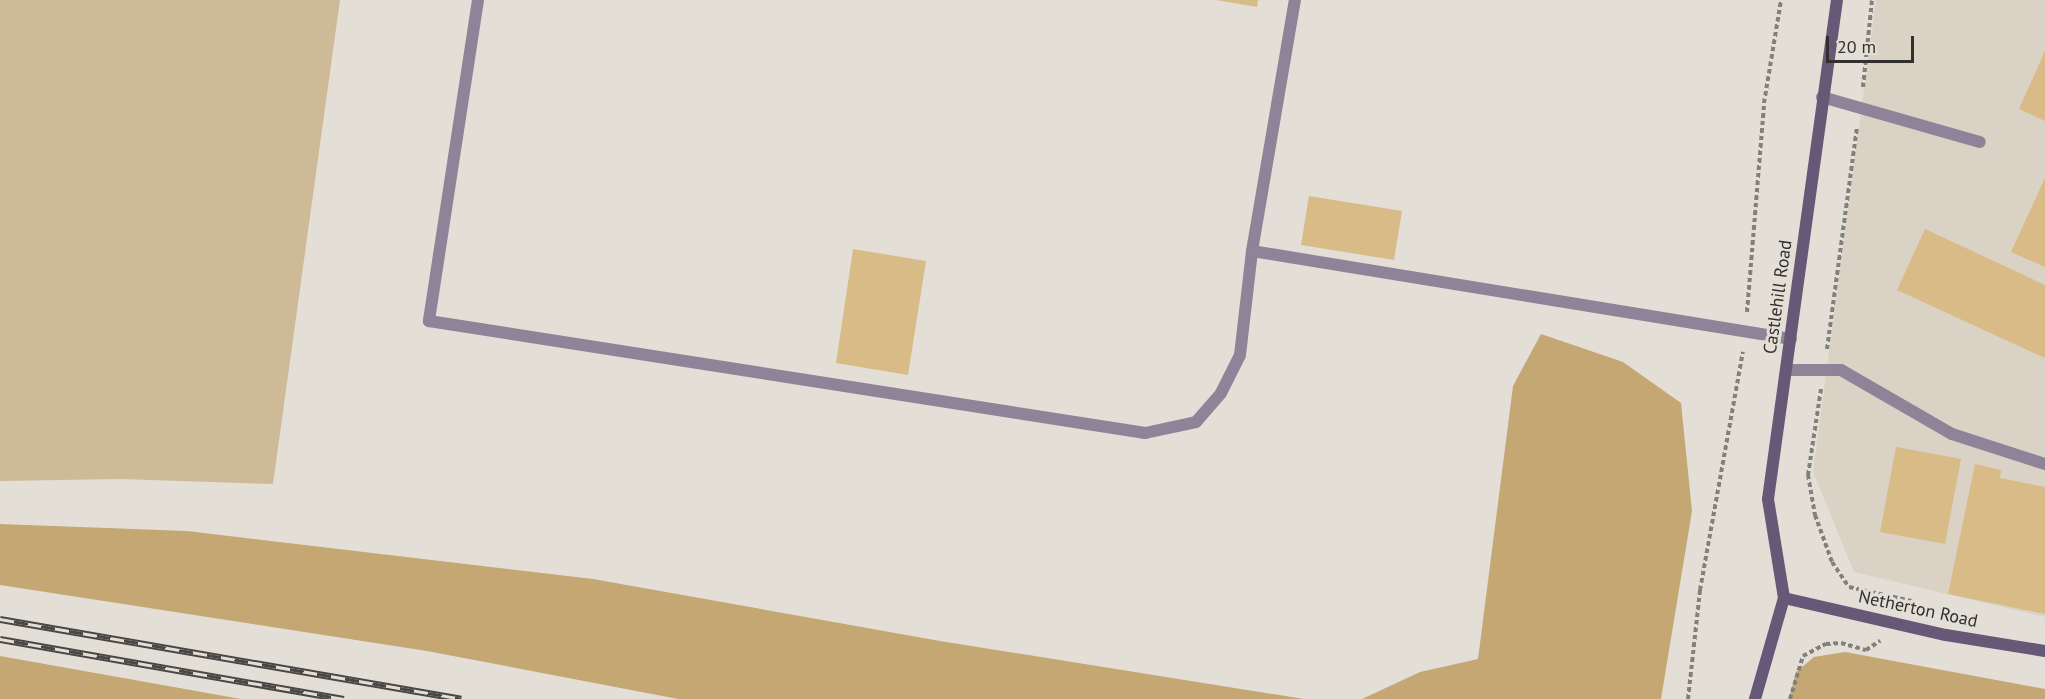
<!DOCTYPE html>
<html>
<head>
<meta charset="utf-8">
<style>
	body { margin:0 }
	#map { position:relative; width:2045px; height:699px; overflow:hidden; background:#e3dfd7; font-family:"PT Sans",sans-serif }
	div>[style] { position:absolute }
	.built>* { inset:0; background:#dad2c4 }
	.green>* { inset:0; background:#ceba97 }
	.forest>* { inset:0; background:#c4a773 }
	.building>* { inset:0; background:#d8bb86 }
	.path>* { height:4px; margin-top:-2px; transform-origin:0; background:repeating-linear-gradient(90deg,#83807b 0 4.5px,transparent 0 7.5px) }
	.service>* { height:12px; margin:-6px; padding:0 6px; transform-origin:6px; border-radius:6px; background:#8e8399 }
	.secondary>* { height:12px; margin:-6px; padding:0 6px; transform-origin:6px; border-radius:6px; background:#675877 }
	.rail>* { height:7px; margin-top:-3.5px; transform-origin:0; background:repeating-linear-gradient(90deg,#e3dfd7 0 14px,#494744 0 28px); box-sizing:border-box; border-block:2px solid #494744 }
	span { translate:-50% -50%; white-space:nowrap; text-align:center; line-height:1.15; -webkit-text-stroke:6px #e3dfd7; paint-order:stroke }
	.street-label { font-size:18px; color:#32302e }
	.scale { position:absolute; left:1826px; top:36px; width:88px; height:27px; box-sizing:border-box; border:3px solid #32302e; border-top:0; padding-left:8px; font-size:18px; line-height:21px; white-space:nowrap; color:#32302e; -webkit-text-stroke:4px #e3dfd7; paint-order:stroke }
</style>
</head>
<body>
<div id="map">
	<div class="built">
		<i style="clip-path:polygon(1876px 0,2045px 0,2045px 617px,1854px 572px,1813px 472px)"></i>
	</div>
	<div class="green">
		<i style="clip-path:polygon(0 0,340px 0,273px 484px,121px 479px,0 481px)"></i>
	</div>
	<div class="forest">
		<i style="clip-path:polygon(1541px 334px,1623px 362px,1681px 403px,1692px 511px,1661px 699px,1362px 699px,1420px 672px,1478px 659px,1513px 386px)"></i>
		<i style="clip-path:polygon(0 524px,187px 531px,593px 579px,940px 641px,1304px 699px,678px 699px,427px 651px,0 585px)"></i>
		<i style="clip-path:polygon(1845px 652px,2045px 689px,2045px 699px,1789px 699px,1796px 672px,1814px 657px)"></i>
		<i style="clip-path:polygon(0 656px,241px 699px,0 699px)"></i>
	</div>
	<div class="building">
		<i style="clip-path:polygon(1216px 0,1258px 0,1257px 7px)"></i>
		<i style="clip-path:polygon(2045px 51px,2045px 121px,2019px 109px)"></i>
		<i style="clip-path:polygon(2045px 178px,2045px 267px,2011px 252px)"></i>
		<i style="clip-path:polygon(1309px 196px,1402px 211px,1394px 260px,1301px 245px)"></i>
		<i style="clip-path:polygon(1925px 229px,2045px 285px,2045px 358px,1897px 290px)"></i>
		<i style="clip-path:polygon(853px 249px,926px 261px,908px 375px,836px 363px)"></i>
		<i style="clip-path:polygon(1896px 447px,1961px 459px,1945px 544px,1880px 532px)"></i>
		<i style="clip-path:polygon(1975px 464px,2001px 470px,2000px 478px,2045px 487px,2045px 614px,1948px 594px)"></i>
	</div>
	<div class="path">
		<i style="left:1863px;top:87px;width:87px;rotate:-84.1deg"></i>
		<i style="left:1747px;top:312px;width:210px;rotate:-85.3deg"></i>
		<i style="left:1764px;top:103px;width:104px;rotate:-80.6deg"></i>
		<i style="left:1827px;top:349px;width:224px;rotate:-82.3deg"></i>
		<i style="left:1821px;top:389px;width:87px;rotate:98.6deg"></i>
		<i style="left:1808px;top:475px;width:41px;rotate:80.1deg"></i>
		<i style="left:1815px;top:515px;width:50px;rotate:70.1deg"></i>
		<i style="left:1832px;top:562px;width:30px;rotate:56deg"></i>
		<i style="left:1849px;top:587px;width:64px;rotate:12.7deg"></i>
		<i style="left:1911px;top:601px;width:6px;rotate:99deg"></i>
		<i style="left:1688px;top:699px;width:110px;rotate:-83.7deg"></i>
		<i style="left:1700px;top:590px;width:242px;rotate:-79.8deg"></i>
		<i style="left:1790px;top:699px;width:45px;rotate:-73.2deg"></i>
		<i style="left:1803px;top:656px;width:26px;rotate:-28deg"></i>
		<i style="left:1826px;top:644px;width:15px;rotate:-4deg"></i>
		<i style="left:1841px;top:643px;width:26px;rotate:16deg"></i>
		<i style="left:1866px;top:650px;width:17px;rotate:-33deg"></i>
	</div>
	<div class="service">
		<i style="left:478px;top:0;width:325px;rotate:98.7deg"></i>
		<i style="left:429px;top:321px;width:725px;rotate:8.89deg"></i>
		<i style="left:1145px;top:433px;width:52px;rotate:-12.2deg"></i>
		<i style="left:1196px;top:422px;width:38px;rotate:-49deg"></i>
		<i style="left:1221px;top:393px;width:42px;rotate:-63.4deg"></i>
		<i style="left:1240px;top:355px;width:105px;rotate:-83.4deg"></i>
		<i style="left:1252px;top:251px;width:255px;rotate:-80.3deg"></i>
		<i style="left:1822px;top:97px;width:164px;rotate:15.9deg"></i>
		<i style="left:1252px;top:251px;width:546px;rotate:9.27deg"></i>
		<i style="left:1786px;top:370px;width:55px"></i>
		<i style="left:1841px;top:370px;width:128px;rotate:30deg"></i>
		<i style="left:1952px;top:434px;width:98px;rotate:17.9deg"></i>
	</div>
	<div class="secondary">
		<i style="left:1784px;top:598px;width:166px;rotate:12.9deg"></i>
		<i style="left:1946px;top:635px;width:100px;rotate:9.2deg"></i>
		<i style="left:1755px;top:699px;width:105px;rotate:-74deg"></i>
		<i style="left:1784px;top:598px;width:100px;rotate:-99.2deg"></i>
		<i style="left:1768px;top:499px;width:504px;rotate:-82.13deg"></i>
	</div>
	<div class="rail">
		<i style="left:0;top:619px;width:468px;rotate:9.8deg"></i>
		<i style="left:0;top:639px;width:349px;rotate:9.9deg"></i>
	</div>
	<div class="street-label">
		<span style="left:1778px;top:297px;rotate:-82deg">Castlehill Road</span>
		<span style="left:1918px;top:609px;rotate:12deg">Netherton Road</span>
	</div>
	<div class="scale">20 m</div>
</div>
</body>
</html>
